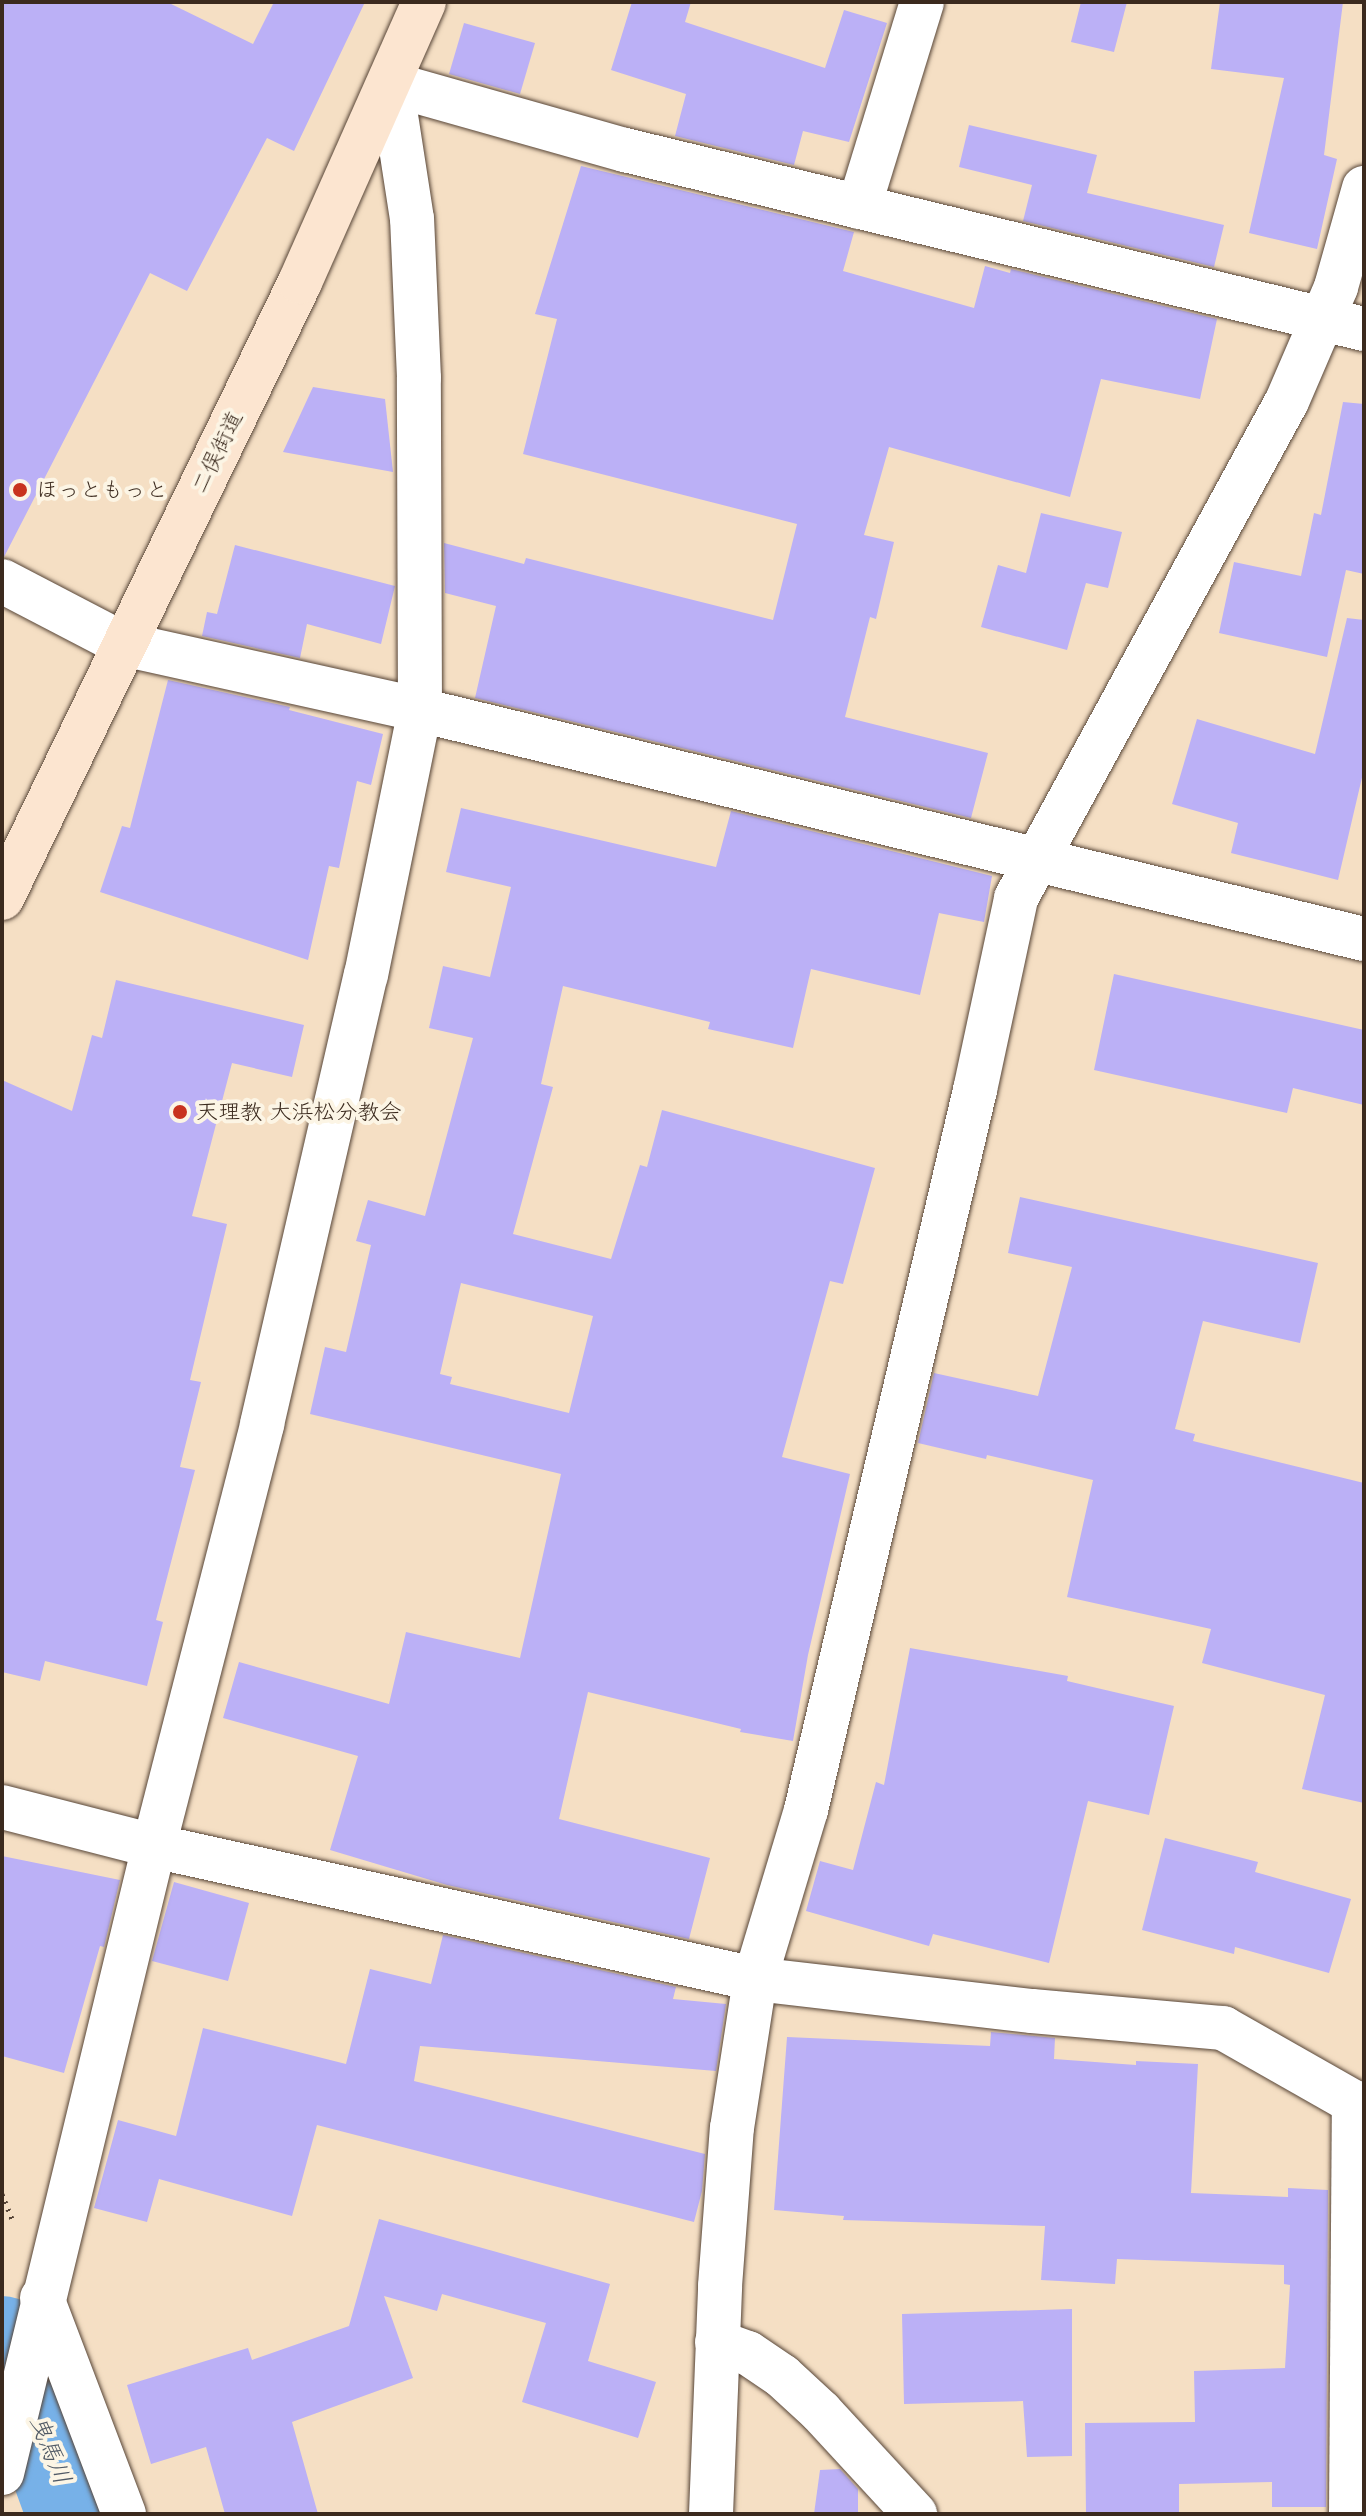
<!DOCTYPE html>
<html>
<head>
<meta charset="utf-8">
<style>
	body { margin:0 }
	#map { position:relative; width:1366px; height:2516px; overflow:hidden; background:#f5dfc4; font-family:"Shantell Sans","Klee One",sans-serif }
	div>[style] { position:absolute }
	.river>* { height:96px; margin:-48px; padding:0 48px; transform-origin:48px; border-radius:48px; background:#77b1e8 }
	.building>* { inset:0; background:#bbb0f6 }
	.path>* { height:5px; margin-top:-2.5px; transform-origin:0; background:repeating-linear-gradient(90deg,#574537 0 2px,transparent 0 8px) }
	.roads { filter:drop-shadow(0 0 2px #574537) drop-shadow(0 0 2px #574537) }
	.street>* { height:44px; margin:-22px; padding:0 22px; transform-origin:22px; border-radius:22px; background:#fff }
	.secondary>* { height:44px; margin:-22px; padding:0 22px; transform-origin:22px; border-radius:22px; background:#fce5d0 }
	.dots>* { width:22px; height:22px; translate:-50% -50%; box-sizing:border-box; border:4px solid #fcf5e5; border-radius:50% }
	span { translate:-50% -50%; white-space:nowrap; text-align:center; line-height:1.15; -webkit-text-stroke:8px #fcf5e5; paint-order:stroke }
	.street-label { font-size:22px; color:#3b2a1e }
	.poi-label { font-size:22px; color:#3b2a1e }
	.left { translate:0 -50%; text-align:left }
	.water-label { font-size:24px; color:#505965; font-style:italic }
	.frame { position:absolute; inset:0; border:4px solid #3b2a1e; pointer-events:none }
</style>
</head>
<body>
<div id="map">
	<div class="river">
		<i style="left:2px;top:2344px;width:103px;rotate:64.2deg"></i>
		<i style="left:47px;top:2437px;width:82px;rotate:70deg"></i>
	</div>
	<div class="building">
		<i style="clip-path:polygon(2px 2px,167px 2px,253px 44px,274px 2px,365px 2px,294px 151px,267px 138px,187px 291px,150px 273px,4px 557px)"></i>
		<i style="clip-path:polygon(632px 2px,691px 2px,685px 22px,825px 68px,844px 10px,887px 23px,849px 142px,803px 131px,794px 165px,675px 136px,686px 94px,611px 70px)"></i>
		<i style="clip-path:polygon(1081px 2px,1127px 2px,1114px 52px,1071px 42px)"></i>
		<i style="clip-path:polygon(1220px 2px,1343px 2px,1324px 155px,1337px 159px,1317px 249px,1249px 233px,1284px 78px,1211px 69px)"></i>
		<i style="clip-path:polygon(464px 23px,535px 43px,520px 94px,449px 74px)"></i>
		<i style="clip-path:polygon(969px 125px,1097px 155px,1087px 193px,1224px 225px,1214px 267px,1023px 221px,1032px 185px,959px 167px)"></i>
		<i style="clip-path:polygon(581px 166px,854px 232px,843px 271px,974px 308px,985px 266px,1010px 273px,1011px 269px,1217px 319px,1200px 399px,1101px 379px,1070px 497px,889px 447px,864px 535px,894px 542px,876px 619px,870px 617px,845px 717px,988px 753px,971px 818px,475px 698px,496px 606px,445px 593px,444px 543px,524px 564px,526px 558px,773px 620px,797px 524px,523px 454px,557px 319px,535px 314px)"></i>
		<i style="clip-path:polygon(313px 387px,385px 399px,393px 472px,283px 452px)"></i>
		<i style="clip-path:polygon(1343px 402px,1364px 404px,1364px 574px,1346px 570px,1327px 657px,1219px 633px,1234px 562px,1301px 576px,1314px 513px,1321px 515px)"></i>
		<i style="clip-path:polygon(1041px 513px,1122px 532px,1108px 588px,1086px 583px,1067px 650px,981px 627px,998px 565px,1026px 573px)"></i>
		<i style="clip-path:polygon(235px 545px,395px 586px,381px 644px,307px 624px,300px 658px,202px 636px,207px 612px,217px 614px)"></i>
		<i style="clip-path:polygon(1347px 618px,1364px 620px,1364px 769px,1338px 880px,1231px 853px,1238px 823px,1172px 804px,1197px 719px,1315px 754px)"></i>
		<i style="clip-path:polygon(168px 680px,290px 707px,289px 710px,383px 734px,371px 785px,357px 781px,339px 868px,329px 866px,308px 960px,100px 892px,122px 826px,130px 828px)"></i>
		<i style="clip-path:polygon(evenodd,461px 808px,716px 867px,731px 811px,992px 876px,984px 922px,939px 913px,920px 995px,811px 969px,793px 1048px,708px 1029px,710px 1022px,563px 986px,541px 1084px,553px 1087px,513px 1234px,611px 1259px,640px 1165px,647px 1167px,662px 1110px,875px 1168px,843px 1284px,830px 1281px,782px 1457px,850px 1474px,808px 1655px,793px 1741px,740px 1732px,741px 1729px,588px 1692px,559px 1819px,710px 1858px,689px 1939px,447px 1885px,330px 1850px,358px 1756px,223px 1718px,239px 1662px,389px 1704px,406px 1632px,520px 1658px,561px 1474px,310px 1414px,325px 1347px,346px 1352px,371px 1245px,356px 1241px,368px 1200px,425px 1216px,473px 1038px,429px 1028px,443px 966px,490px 977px,511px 887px,446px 872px,461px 808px,461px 1283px,593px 1316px,569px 1413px,450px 1384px,452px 1377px,440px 1374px,461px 1283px)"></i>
		<i style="clip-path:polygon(1114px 974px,1364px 1030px,1364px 1105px,1293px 1088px,1287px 1113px,1094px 1070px)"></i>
		<i style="clip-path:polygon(116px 980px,304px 1025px,292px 1077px,232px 1063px,192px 1216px,227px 1224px,190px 1380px,201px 1382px,180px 1467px,195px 1470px,156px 1620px,163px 1622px,147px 1686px,45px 1661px,40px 1681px,2px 1672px,2px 1080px,72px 1111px,92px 1035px,102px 1038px)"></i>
		<i style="clip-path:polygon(1020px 1197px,1318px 1263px,1300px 1343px,1203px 1321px,1175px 1429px,1195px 1434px,1193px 1441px,1364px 1483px,1364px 1803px,1302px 1789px,1325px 1695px,1202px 1663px,1211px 1629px,1067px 1597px,1093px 1480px,987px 1455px,986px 1459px,918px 1443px,934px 1373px,1038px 1396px,1072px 1267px,1008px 1253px)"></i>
		<i style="clip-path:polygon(910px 1648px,1068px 1676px,1067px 1681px,1174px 1706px,1149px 1815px,1088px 1801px,1049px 1963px,933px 1934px,929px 1946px,806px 1911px,820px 1861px,853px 1870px,876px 1782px,884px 1785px)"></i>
		<i style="clip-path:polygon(1165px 1838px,1258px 1862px,1255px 1872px,1351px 1899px,1329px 1973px,1235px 1947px,1234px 1954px,1142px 1930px)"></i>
		<i style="clip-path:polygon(2px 1856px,120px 1880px,104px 1947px,100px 1946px,64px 2073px,2px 2056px)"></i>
		<i style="clip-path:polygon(174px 1882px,249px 1903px,228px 1981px,152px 1961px)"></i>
		<i style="clip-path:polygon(443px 1935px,676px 1987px,673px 1999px,726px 2004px,716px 2071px,420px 2046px,414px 2081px,705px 2154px,702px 2191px,694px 2222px,317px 2125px,292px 2216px,159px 2179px,147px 2222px,94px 2208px,118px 2120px,176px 2136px,203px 2028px,346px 2064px,370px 1969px,431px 1984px)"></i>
		<i style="clip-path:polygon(991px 2032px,1055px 2038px,1054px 2059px,1136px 2065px,1136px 2061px,1198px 2064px,1191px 2193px,1288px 2197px,1288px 2188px,1328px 2190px,1326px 2507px,1272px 2507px,1272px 2482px,1179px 2484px,1179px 2514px,1086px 2514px,1085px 2423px,1195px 2422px,1194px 2371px,1285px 2368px,1290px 2285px,1284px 2284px,1284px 2265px,1117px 2259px,1115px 2284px,1041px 2280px,1045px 2226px,843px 2220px,844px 2216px,774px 2210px,787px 2037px,990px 2046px)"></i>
		<i style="clip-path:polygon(379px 2219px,610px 2284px,588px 2361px,656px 2382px,638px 2438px,522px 2402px,546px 2323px,442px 2294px,437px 2311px,384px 2296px,413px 2378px,292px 2422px,318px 2514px,225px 2514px,206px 2447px,151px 2464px,127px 2385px,248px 2348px,252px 2360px,349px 2326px)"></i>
		<i style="clip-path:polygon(1072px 2309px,1072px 2456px,1027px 2457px,1023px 2401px,904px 2404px,902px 2314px)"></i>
		<i style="clip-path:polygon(840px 2469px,858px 2489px,858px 2514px,814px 2514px,820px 2470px)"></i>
	</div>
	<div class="path">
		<i style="left:2px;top:2194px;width:27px;rotate:68deg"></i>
	</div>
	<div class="roads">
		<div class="street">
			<i style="left:859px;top:207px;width:214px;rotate:-72.9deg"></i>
			<i style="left:2px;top:581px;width:136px;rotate:27.5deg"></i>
			<i style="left:123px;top:644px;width:304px;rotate:12.5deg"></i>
			<i style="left:420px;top:710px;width:971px;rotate:13.64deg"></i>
			<i style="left:2px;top:1807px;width:157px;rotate:14.4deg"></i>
			<i style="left:154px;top:1846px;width:616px;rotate:12.48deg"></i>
			<i style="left:755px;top:1979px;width:279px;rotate:6.6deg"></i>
			<i style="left:1032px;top:2011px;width:192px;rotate:5.1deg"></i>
			<i style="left:1223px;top:2028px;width:162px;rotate:29.6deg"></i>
			<i style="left:42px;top:2298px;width:231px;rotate:69.2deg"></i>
			<i style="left:717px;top:2342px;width:33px;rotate:20deg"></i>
			<i style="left:748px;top:2353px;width:41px;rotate:34.1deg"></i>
			<i style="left:782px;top:2376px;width:53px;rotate:42.7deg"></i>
			<i style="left:821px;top:2412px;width:139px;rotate:47.3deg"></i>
			<i style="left:2px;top:2473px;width:645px;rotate:-76.37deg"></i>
			<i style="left:154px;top:1846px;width:436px;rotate:-75.6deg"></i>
			<i style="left:262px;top:1424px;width:461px;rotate:-77deg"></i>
			<i style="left:366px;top:975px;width:270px;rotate:-78.5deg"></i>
			<i style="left:420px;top:710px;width:332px;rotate:-90.2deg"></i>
			<i style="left:419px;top:378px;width:159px;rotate:-92.5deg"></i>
			<i style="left:412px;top:219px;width:137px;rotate:-98.8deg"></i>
			<i style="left:391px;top:84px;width:243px;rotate:15.8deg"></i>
			<i style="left:625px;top:150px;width:760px;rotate:13.62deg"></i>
			<i style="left:711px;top:2514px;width:228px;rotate:-87.7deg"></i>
			<i style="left:720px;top:2286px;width:158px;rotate:-85.7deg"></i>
			<i style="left:732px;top:2128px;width:151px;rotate:-81.2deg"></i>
			<i style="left:755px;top:1979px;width:177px;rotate:-73.2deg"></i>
			<i style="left:806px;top:1810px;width:740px;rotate:-76.79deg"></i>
			<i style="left:975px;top:1090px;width:196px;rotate:-77.9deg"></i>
			<i style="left:1016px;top:898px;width:566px;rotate:-61.4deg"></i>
			<i style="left:1287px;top:401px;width:124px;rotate:-66.7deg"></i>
			<i style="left:1336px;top:287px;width:103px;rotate:-74.2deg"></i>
			<i style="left:1351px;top:2514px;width:412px;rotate:-89.6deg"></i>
		</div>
		<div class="secondary">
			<i style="left:2px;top:898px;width:684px;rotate:-64.18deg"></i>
			<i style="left:300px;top:282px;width:306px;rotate:-66.1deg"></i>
		</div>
	</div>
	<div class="dots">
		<i style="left:20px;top:490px;background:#c8321e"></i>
		<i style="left:180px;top:1112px;background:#c8321e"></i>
	</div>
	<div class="street-label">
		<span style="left:217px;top:452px;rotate:-64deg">二俣街道</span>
	</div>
	<div class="poi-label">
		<span class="left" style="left:36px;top:490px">ほっともっと</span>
		<span class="left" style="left:196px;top:1112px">天理教 大浜松分教会</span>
	</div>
	<div class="water-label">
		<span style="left:50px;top:2450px;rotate:68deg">曳馬川</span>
	</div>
	<div class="frame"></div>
</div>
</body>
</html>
